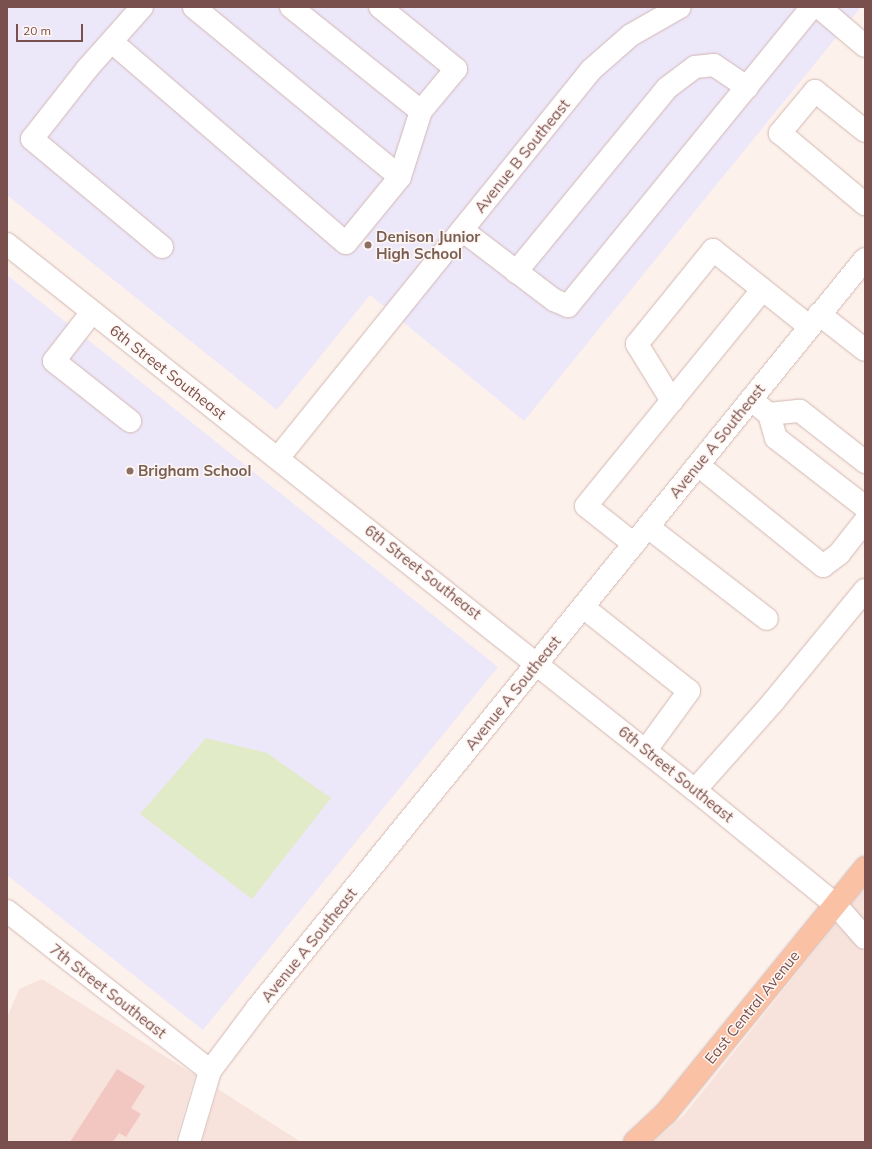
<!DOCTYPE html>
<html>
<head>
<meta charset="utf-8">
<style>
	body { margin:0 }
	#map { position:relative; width:872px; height:1149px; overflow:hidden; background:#fdf1eb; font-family:Mulish,sans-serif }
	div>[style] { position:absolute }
	.residential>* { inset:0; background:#f7e3dc }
	.education>* { inset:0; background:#ede7fa }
	.green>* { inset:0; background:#e1ebc8 }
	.building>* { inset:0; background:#f2c7c2 }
	.roads { filter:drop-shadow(0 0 1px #d2b7b2) drop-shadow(0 0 1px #d2b7b2) }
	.minor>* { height:22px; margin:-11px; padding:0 11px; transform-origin:11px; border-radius:11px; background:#fff }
	.major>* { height:22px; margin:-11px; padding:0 11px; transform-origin:11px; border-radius:11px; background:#fac1a4 }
	.dots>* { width:11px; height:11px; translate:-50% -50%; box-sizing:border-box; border:2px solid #fff6f2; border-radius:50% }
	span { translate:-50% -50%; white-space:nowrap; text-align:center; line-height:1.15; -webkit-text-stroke:3px #fff6f2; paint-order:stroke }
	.street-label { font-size:15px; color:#79504d }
	.education-label { font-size:15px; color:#785e54; font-weight:700 }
	.left { translate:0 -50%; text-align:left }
	.frame { position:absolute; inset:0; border:8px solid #79504d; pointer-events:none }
	.scale { position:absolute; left:16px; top:24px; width:67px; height:18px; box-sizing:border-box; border:2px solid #79504d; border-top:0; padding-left:5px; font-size:12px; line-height:14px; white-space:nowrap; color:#79504d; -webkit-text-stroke:3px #fff6f2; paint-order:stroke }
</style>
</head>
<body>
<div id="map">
	<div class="residential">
		<i style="clip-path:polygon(865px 888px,865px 922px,851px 905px)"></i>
		<i style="clip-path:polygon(836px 924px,865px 953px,865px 1142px,654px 1142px,684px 1115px)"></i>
		<i style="clip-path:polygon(42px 979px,195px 1075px,175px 1142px,7px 1142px,7px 1018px,19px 989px)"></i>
		<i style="clip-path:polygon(218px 1089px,301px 1142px,202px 1142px)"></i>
	</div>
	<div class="education">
		<i style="clip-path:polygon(7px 7px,861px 7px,524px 421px,370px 295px,277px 410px,7px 195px)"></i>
		<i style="clip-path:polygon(7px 275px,498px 667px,203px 1030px,7px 875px)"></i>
	</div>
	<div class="green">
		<i style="clip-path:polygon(206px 738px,267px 753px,331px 798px,252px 899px,140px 814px)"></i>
	</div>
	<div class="building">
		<i style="clip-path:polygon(117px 1069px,145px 1086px,131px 1108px,141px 1114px,126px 1137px,119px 1133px,113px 1142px,70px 1142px)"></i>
	</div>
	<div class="roads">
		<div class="minor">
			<i style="left:142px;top:7px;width:83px;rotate:131.6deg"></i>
			<i style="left:87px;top:69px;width:89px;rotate:128.2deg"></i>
			<i style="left:32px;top:139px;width:169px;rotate:39.7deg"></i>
			<i style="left:291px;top:7px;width:166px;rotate:38.7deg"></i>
			<i style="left:380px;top:7px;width:98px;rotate:39.2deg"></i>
			<i style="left:456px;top:69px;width:55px;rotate:129.8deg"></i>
			<i style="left:421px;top:111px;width:69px;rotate:107.7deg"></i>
			<i style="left:819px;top:7px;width:60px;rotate:40.3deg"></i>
			<i style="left:112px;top:42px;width:308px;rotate:40.7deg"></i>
			<i style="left:346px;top:243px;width:85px;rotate:-50.7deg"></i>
			<i style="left:400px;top:177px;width:267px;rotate:-140.5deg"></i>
			<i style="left:865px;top:131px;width:64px;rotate:-141.3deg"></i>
			<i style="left:815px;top:91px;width:55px;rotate:129.8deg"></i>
			<i style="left:780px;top:133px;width:111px;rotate:39.9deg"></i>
			<i style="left:462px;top:230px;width:116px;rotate:37.3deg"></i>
			<i style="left:554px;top:300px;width:15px;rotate:23deg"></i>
			<i style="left:568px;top:306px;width:386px;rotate:-50.8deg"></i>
			<i style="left:7px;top:244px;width:878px;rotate:38.44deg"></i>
			<i style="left:695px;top:790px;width:181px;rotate:39.2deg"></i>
			<i style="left:835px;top:904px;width:45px;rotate:48.6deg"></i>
			<i style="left:516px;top:272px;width:238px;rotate:-50.6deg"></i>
			<i style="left:667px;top:88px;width:35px;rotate:-37deg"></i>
			<i style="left:695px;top:67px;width:19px;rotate:-6deg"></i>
			<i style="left:714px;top:65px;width:40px;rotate:34deg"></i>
			<i style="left:92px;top:312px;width:62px;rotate:127.8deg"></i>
			<i style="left:54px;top:361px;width:97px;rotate:38.3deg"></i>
			<i style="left:819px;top:314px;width:58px;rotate:38deg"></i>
			<i style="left:751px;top:400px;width:23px;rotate:38deg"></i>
			<i style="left:769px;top:414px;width:25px;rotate:74deg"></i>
			<i style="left:776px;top:438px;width:113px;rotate:37.8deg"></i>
			<i style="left:672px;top:401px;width:67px;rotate:-121.6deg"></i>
			<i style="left:637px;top:344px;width:121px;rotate:-51deg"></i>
			<i style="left:713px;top:250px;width:122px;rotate:38.4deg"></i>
			<i style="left:769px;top:414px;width:31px;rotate:-6deg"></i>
			<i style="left:800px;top:411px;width:83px;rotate:38.1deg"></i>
			<i style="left:278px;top:458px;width:499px;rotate:-51.1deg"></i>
			<i style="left:591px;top:70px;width:53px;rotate:-41.2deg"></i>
			<i style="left:631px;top:35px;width:56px;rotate:-29.7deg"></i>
			<i style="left:698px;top:465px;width:161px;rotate:38.9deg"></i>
			<i style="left:823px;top:566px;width:20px;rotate:-37deg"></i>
			<i style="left:839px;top:554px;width:42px;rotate:-51.8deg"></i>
			<i style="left:648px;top:527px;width:150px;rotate:37.7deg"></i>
			<i style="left:634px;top:544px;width:61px;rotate:-141.6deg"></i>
			<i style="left:586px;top:506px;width:279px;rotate:-50.8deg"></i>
			<i style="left:583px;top:607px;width:135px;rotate:38.4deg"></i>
			<i style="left:689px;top:691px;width:73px;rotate:126.1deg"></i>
			<i style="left:695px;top:790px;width:118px;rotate:-48.4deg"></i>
			<i style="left:773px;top:702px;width:145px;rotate:-50.6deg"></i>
			<i style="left:7px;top:911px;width:258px;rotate:38.2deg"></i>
			<i style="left:189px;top:1142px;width:74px;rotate:-73.5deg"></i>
			<i style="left:210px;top:1071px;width:80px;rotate:-53.1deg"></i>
			<i style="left:258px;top:1007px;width:963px;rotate:-50.94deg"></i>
		</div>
		<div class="major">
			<i style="left:635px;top:1142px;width:42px;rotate:-43.1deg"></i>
			<i style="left:666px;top:1113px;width:316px;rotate:-50.9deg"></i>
		</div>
	</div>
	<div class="dots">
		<i style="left:368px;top:245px;background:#8d6e63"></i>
		<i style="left:130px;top:471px;background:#8d6e63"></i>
	</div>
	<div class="street-label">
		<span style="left:522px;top:156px;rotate:-51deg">Avenue B Southeast</span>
		<span style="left:168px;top:372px;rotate:38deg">6th Street Southeast</span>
		<span style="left:717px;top:441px;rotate:-51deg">Avenue A Southeast</span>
		<span style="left:423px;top:572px;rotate:38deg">6th Street Southeast</span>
		<span style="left:513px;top:693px;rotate:-51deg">Avenue A Southeast</span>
		<span style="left:676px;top:774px;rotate:39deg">6th Street Southeast</span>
		<span style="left:309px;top:945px;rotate:-51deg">Avenue A Southeast</span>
		<span style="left:108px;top:991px;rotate:38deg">7th Street Southeast</span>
		<span style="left:752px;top:1007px;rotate:-51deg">East Central Avenue</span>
	</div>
	<div class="education-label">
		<span class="left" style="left:376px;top:245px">Denison Junior<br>High School</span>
		<span class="left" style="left:138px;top:471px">Brigham School</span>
	</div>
	<div class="frame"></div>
	<div class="scale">20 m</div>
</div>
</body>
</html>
